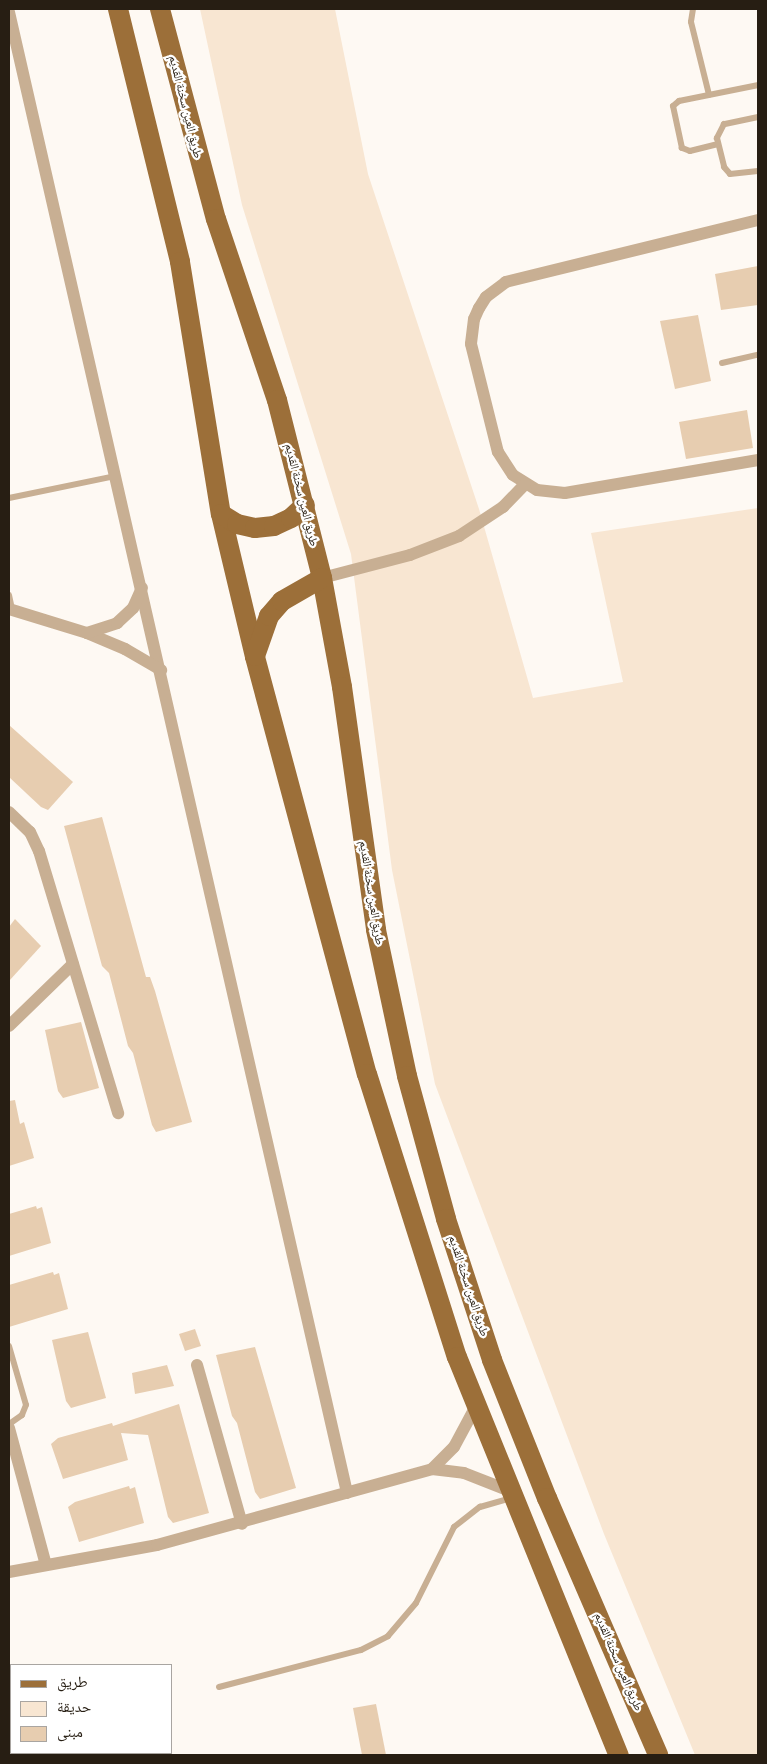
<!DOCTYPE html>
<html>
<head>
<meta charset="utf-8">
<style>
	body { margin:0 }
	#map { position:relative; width:767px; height:1764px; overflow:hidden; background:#fef9f3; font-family:"Source Serif 4","Noto Naskh Arabic",serif }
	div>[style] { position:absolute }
	.green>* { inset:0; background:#f8e6d2 }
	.building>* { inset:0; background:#e7cdb0 }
	.lane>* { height:6px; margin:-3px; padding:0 3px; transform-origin:3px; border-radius:3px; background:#c8af93 }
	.street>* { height:12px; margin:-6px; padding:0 6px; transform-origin:6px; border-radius:6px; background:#c8af93 }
	.primary>* { height:20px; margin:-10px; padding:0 10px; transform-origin:10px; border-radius:10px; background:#9c6f39 }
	span { translate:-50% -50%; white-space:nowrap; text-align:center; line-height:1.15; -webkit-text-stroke:4.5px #fff; paint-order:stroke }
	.street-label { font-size:12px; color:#271e13 }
	.frame { position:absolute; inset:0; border:10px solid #271e13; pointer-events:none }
	.legend { position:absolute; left:10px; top:1664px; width:162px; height:90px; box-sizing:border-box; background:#fff; border:1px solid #a9a5a1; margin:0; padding:6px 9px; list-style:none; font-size:15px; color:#271e13 }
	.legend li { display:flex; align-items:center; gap:10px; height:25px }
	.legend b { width:25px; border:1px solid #a9a5a1 }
</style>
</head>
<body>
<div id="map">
	<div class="green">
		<i style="clip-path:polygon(200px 9px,335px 9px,368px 174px,479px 509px,533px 698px,623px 682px,591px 533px,758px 508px,758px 1755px,695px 1755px,604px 1534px,435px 1084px,392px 870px,351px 554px,242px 205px)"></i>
	</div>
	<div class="building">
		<i style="clip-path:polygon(758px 266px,758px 305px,721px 310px,715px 274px)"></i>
		<i style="clip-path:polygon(698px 315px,711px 381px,675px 389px,660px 321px)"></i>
		<i style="clip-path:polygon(747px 410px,753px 448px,686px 459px,679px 422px)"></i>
		<i style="clip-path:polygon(9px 725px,73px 782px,48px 810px,41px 807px,9px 777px)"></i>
		<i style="clip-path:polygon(102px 817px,146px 977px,150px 977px,155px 991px,192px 1122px,156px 1132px,152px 1125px,133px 1053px,128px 1046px,109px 973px,102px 966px,64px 826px)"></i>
		<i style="clip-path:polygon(15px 919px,41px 946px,9px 981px,9px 927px)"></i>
		<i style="clip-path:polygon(81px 1022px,99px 1088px,63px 1098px,58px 1091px,45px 1030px)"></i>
		<i style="clip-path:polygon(15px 1100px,20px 1124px,24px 1122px,34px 1158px,9px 1166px,9px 1101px)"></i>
		<i style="clip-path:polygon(36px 1206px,37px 1209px,42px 1207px,51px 1243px,9px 1256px,9px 1214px)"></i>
		<i style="clip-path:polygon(53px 1272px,54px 1275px,59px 1273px,68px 1309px,9px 1327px,9px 1285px)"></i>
		<i style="clip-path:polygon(195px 1329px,201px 1346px,185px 1351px,179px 1334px)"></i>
		<i style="clip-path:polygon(88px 1332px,106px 1398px,71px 1408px,66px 1401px,52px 1340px)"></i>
		<i style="clip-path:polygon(255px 1347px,296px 1488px,260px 1499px,255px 1492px,237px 1423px,232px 1416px,216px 1355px)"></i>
		<i style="clip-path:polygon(167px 1365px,174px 1386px,135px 1394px,132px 1373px)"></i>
		<i style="clip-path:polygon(179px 1404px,209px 1513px,173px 1523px,168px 1517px,148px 1435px,121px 1433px,128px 1460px,63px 1479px,51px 1444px,58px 1438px,112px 1423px,113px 1426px)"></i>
		<i style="clip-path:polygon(129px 1486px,130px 1489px,135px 1487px,144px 1523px,79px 1542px,68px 1507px,75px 1502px)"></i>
		<i style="clip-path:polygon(376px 1704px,386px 1755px,362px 1755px,353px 1708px)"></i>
	</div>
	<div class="lane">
		<i style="left:693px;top:9px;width:13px;rotate:99deg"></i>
		<i style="left:691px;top:22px;width:75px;rotate:76.1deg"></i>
		<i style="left:758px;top:117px;width:35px;rotate:168deg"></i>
		<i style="left:724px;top:124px;width:16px;rotate:117deg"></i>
		<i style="left:717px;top:138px;width:30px;rotate:76deg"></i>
		<i style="left:724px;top:167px;width:9px;rotate:49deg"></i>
		<i style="left:730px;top:174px;width:28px;rotate:-6deg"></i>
		<i style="left:718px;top:144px;width:29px;rotate:166deg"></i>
		<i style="left:690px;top:151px;width:9px;rotate:-159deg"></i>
		<i style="left:682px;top:148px;width:43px;rotate:-102.1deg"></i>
		<i style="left:673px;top:106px;width:8px;rotate:-40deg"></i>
		<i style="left:679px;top:101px;width:81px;rotate:-11.4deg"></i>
		<i style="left:722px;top:363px;width:37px;rotate:-13deg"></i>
		<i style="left:9px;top:498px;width:108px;rotate:-11.7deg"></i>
		<i style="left:9px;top:595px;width:14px;rotate:78deg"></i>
		<i style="left:9px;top:1346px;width:61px;rotate:73.9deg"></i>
		<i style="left:26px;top:1405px;width:11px;rotate:112deg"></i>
		<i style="left:22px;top:1415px;width:16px;rotate:145deg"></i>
		<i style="left:219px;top:1687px;width:147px;rotate:-14.6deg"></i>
		<i style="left:361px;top:1650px;width:30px;rotate:-27deg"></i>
		<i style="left:388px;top:1636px;width:43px;rotate:-49.7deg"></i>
		<i style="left:416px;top:1603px;width:85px;rotate:-63.4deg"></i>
		<i style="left:454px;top:1527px;width:33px;rotate:-38deg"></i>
		<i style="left:480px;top:1507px;width:33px;rotate:-16deg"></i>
	</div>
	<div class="street">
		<i style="left:9px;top:12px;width:1519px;rotate:77.14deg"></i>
		<i style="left:758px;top:220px;width:260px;rotate:166.2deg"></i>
		<i style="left:506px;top:282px;width:25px;rotate:143deg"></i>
		<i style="left:486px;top:297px;width:13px;rotate:122deg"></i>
		<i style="left:479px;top:308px;width:12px;rotate:114deg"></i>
		<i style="left:474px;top:319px;width:25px;rotate:97deg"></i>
		<i style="left:471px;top:344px;width:111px;rotate:76deg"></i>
		<i style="left:498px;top:452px;width:27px;rotate:57deg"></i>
		<i style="left:513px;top:475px;width:28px;rotate:32deg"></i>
		<i style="left:537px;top:490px;width:28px;rotate:6deg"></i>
		<i style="left:565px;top:493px;width:196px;rotate:-9.7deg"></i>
		<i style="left:322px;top:578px;width:91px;rotate:-14.6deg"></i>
		<i style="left:410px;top:555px;width:53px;rotate:-21.2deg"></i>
		<i style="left:459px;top:536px;width:53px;rotate:-33.4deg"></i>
		<i style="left:503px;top:507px;width:32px;rotate:-46deg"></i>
		<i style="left:9px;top:609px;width:82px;rotate:17.1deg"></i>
		<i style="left:87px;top:633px;width:41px;rotate:22.8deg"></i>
		<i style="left:125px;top:649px;width:42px;rotate:30.3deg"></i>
		<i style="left:87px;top:633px;width:32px;rotate:-18deg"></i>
		<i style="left:117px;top:623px;width:22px;rotate:-43deg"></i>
		<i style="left:133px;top:608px;width:22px;rotate:-66deg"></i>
		<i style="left:9px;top:812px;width:29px;rotate:44deg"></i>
		<i style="left:30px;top:832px;width:21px;rotate:65deg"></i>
		<i style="left:39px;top:851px;width:274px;rotate:73.2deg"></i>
		<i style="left:9px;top:1026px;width:89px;rotate:-44.1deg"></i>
		<i style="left:197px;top:1365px;width:165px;rotate:74.2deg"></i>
		<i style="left:9px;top:1428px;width:142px;rotate:74.9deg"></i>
		<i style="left:432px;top:1469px;width:31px;rotate:-45deg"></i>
		<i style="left:454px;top:1447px;width:47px;rotate:-61.8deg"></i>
		<i style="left:9px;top:1572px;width:150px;rotate:-10.3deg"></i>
		<i style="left:157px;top:1545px;width:285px;rotate:-15.4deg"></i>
		<i style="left:432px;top:1469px;width:32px;rotate:7deg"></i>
		<i style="left:464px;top:1473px;width:49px;rotate:21.4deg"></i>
	</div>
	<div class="primary">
		<i style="left:118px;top:9px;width:260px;rotate:76.2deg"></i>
		<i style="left:180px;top:262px;width:255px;rotate:80.8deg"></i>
		<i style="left:221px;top:514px;width:147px;rotate:76.6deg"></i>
		<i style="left:255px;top:657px;width:432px;rotate:75deg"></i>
		<i style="left:367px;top:1074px;width:297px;rotate:72.4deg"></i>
		<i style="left:457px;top:1357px;width:430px;rotate:67.9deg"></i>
		<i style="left:160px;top:9px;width:217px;rotate:75.1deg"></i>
		<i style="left:216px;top:219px;width:191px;rotate:71.4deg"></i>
		<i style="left:277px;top:400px;width:184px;rotate:75.8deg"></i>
		<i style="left:322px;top:578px;width:111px;rotate:79.6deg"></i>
		<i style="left:342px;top:687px;width:245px;rotate:82deg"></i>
		<i style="left:376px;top:930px;width:149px;rotate:78deg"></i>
		<i style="left:407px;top:1076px;width:148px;rotate:74.7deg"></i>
		<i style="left:446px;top:1219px;width:148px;rotate:71.9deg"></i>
		<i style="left:492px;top:1360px;width:149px;rotate:68.3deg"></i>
		<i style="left:547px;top:1498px;width:280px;rotate:66.6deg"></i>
		<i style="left:221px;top:514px;width:19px;rotate:32deg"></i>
		<i style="left:237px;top:524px;width:18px;rotate:13deg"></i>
		<i style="left:255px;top:528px;width:19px;rotate:-6deg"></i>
		<i style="left:274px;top:526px;width:19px;rotate:-25deg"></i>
		<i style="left:291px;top:518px;width:19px;rotate:-43deg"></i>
		<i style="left:255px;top:656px;width:42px;rotate:-70.7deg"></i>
		<i style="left:269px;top:616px;width:20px;rotate:-49deg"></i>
		<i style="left:282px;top:601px;width:46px;rotate:-29.9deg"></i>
	</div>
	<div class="street-label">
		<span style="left:185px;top:107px;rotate:76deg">طريق العين سخنة القديم</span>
		<span style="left:301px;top:495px;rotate:76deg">طريق العين سخنة القديم</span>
		<span style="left:371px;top:893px;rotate:81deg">طريق العين سخنة القديم</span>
		<span style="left:468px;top:1286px;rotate:72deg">طريق العين سخنة القديم</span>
		<span style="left:618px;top:1662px;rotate:67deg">طريق العين سخنة القديم</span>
	</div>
	<div class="frame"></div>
	<ul class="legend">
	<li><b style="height:6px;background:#9c6f39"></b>طريق</li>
	<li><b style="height:14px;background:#f8e6d2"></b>حديقة</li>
	<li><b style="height:14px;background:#e7cdb0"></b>مبنى</li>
	</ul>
</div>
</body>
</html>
